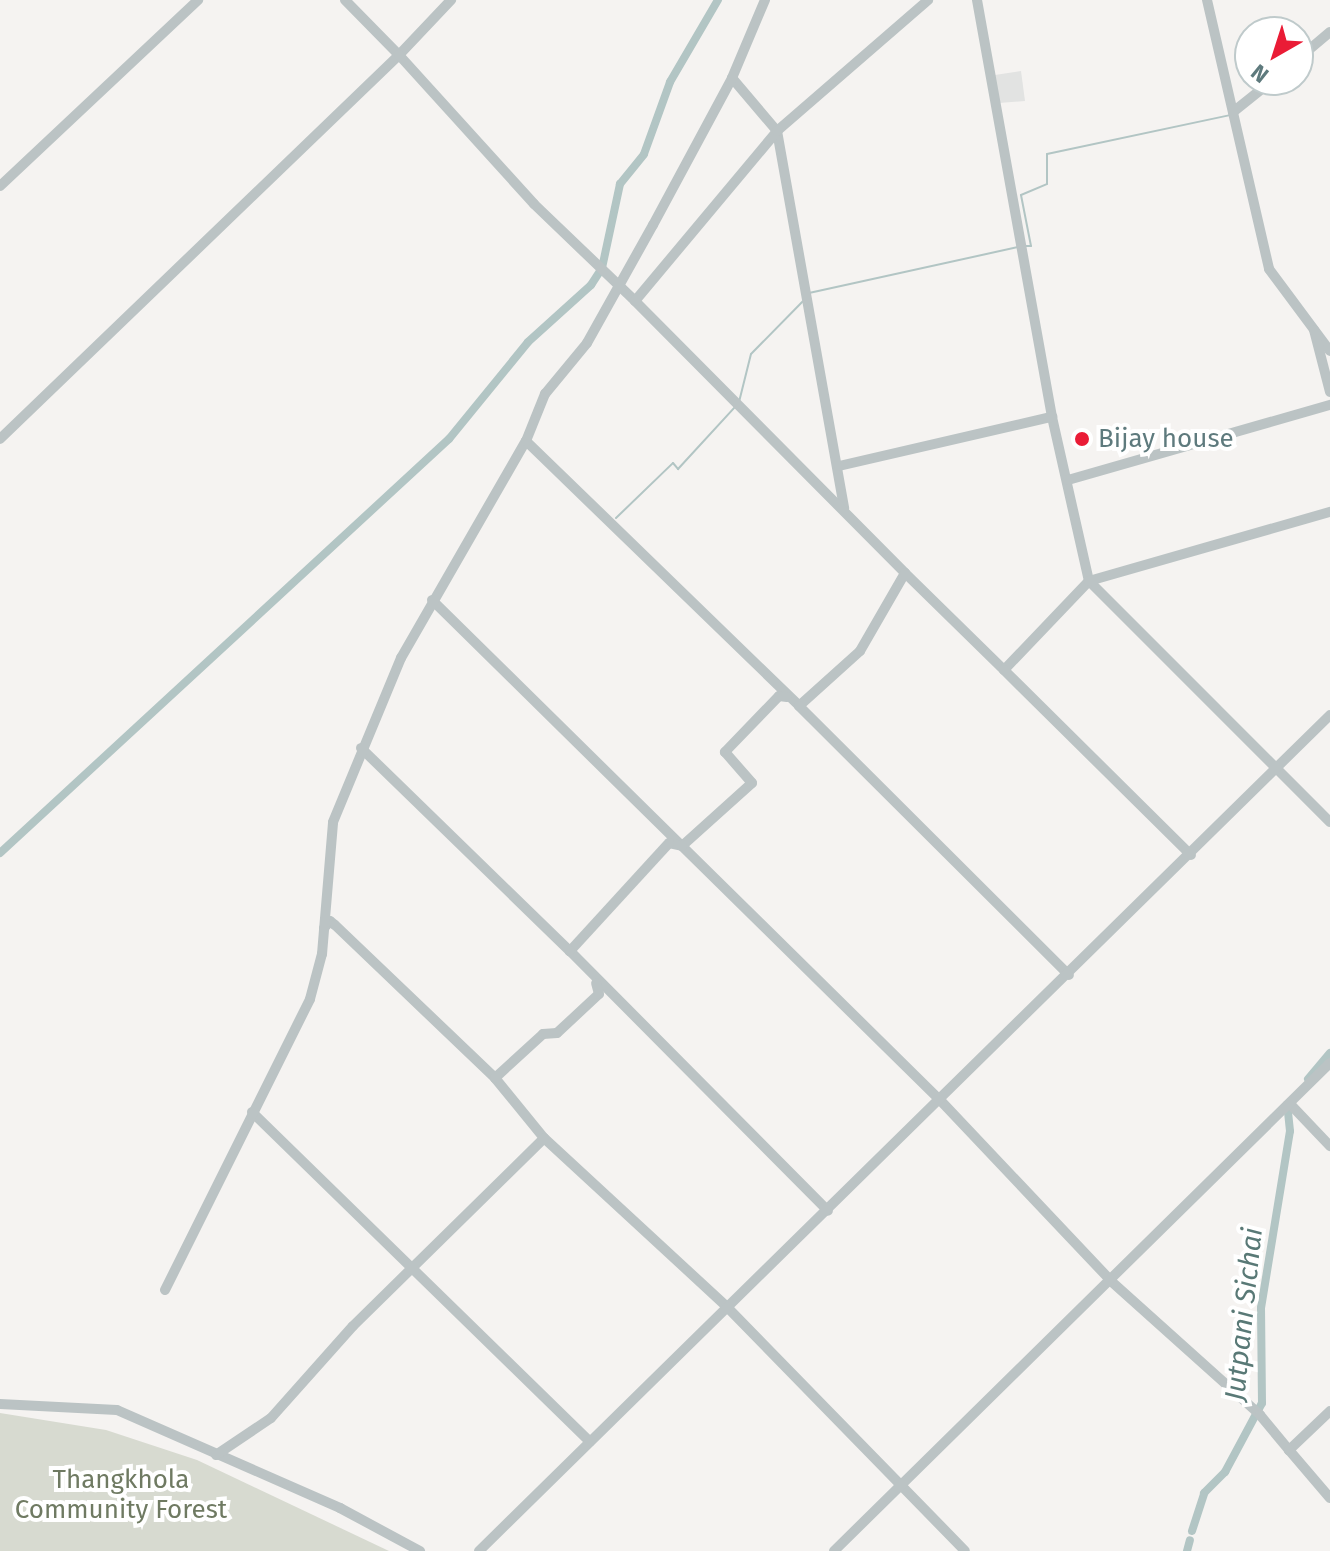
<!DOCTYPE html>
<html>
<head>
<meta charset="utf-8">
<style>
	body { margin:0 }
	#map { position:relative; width:1330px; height:1551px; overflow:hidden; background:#f5f3f1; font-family:"Fira Sans",sans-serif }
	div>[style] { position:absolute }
	.built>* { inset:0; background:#e2e3e2 }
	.green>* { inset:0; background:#d7dad0 }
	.stream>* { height:2px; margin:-1px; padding:0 1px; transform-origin:1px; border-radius:1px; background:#b2c5c4 }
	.canal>* { height:8px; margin:-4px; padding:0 4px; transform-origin:4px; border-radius:4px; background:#b2c5c4 }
	.minor>* { height:10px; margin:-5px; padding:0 5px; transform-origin:5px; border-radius:5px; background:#bbc3c4 }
	.dots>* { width:22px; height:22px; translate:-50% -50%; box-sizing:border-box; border:4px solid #fff; border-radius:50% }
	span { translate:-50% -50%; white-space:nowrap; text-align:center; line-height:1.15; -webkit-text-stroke:8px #fff; paint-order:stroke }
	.poi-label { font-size:26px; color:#5e7a7d }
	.left { translate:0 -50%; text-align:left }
	.park-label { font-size:26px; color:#6f7a62 }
	.water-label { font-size:28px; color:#597976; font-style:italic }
	.north { position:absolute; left:1234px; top:16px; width:80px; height:80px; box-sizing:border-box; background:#fff; border:2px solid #bfcacb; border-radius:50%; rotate:219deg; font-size:22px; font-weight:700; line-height:32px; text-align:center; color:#5e7a7d }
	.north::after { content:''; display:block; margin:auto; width:28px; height:36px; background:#ea1c36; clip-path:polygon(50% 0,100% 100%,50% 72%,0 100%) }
</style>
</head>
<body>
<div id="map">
	<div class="built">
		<i style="clip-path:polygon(1021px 71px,1025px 101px,999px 103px,995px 75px)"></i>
	</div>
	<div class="green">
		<i style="clip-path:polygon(0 1413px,106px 1430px,197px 1460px,389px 1551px,0 1551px)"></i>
	</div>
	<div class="stream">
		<i style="left:1275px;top:84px;width:7px;rotate:-34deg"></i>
		<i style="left:1024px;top:246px;width:7px"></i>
		<i style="left:1031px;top:246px;width:52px;rotate:-101.1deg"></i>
		<i style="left:1021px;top:195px;width:28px;rotate:-23deg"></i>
		<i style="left:1047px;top:184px;width:30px;rotate:-90deg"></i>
		<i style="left:1047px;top:154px;width:187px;rotate:-12deg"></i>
		<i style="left:809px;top:293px;width:214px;rotate:-12.4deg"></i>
		<i style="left:739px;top:402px;width:49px;rotate:-76deg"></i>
		<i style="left:751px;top:354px;width:74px;rotate:-45.5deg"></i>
		<i style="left:616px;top:518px;width:79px;rotate:-44deg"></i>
		<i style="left:673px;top:463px;width:8px;rotate:50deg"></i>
		<i style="left:678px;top:469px;width:84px;rotate:-47.4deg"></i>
	</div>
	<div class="canal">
		<i style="left:0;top:853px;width:611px;rotate:-42.68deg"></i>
		<i style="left:449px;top:439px;width:125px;rotate:-50.8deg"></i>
		<i style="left:528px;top:342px;width:85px;rotate:-42.1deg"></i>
		<i style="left:591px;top:285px;width:20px;rotate:-57deg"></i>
		<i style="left:602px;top:268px;width:86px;rotate:-77.9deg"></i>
		<i style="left:620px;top:184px;width:38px;rotate:-51deg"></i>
		<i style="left:644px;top:154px;width:77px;rotate:-70.1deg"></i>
		<i style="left:670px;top:82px;width:95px;rotate:-59.7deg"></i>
		<i style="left:1308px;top:1079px;width:34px;rotate:-50deg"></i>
		<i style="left:1192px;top:1531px;width:40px;rotate:-72deg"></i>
		<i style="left:1204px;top:1493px;width:30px;rotate:-45deg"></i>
		<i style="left:1225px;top:1472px;width:78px;rotate:-61.8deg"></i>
		<i style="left:1262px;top:1403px;width:95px;rotate:-90.6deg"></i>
		<i style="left:1261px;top:1308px;width:179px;rotate:-80.7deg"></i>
		<i style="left:1290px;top:1131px;width:27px;rotate:-96deg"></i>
		<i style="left:1187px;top:1551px;width:11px;rotate:-75deg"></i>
	</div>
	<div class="minor">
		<i style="left:345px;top:0;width:77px;rotate:45.5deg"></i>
		<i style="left:399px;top:55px;width:76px;rotate:-46.6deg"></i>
		<i style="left:977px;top:0;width:424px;rotate:79.8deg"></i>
		<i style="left:1052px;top:417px;width:168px;rotate:77.3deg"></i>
		<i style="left:1089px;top:581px;width:341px;rotate:45deg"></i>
		<i style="left:1207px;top:0;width:276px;rotate:77deg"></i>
		<i style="left:1269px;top:269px;width:102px;rotate:53.4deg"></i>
		<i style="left:1298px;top:59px;width:42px;rotate:-40.2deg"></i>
		<i style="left:732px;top:78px;width:70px;rotate:49.7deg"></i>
		<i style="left:777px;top:131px;width:383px;rotate:79.9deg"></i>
		<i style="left:1233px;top:112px;width:51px;rotate:-38.7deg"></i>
		<i style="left:0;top:186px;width:272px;rotate:-43.2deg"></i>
		<i style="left:635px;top:301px;width:383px;rotate:45.2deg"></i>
		<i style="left:1314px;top:330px;width:64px;rotate:75.5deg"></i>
		<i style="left:0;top:439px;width:554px;rotate:-43.9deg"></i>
		<i style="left:399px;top:55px;width:201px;rotate:47.8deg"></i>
		<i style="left:534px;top:204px;width:140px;rotate:43.8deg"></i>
		<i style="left:635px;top:301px;width:222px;rotate:-50.1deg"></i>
		<i style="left:777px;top:131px;width:200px;rotate:-40.9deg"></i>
		<i style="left:526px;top:441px;width:380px;rotate:44.1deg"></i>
		<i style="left:799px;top:706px;width:82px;rotate:-42deg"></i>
		<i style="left:860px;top:651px;width:90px;rotate:-60deg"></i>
		<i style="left:905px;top:573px;width:139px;rotate:44.4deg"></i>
		<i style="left:1004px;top:670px;width:123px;rotate:-46.3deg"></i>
		<i style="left:1089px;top:581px;width:251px;rotate:-16deg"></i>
		<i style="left:839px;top:466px;width:219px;rotate:-13deg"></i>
		<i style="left:1068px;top:480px;width:273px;rotate:-16deg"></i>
		<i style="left:432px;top:600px;width:713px;rotate:44.55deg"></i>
		<i style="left:940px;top:1100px;width:250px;rotate:46.6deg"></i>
		<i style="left:1112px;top:1282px;width:199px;rotate:41.9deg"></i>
		<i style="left:1260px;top:1415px;width:45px;rotate:50.4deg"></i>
		<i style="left:1004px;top:670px;width:263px;rotate:44.7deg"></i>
		<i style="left:787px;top:697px;width:8px;rotate:-173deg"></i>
		<i style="left:779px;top:696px;width:78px;rotate:134deg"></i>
		<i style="left:725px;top:752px;width:41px;rotate:48.9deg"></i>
		<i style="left:752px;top:783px;width:94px;rotate:138deg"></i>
		<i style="left:682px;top:846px;width:13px;rotate:-167deg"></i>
		<i style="left:669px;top:843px;width:147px;rotate:132.5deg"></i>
		<i style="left:570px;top:951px;width:366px;rotate:45.2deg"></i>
		<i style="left:799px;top:706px;width:381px;rotate:44.9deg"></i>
		<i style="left:361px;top:748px;width:291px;rotate:44.2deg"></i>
		<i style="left:324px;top:928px;width:9px;rotate:-49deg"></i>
		<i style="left:330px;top:921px;width:6px;rotate:39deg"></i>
		<i style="left:335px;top:925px;width:221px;rotate:43.7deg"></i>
		<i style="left:495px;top:1078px;width:77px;rotate:50.8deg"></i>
		<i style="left:544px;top:1138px;width:251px;rotate:42.7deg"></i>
		<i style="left:728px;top:1308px;width:339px;rotate:45.7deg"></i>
		<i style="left:495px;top:1078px;width:65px;rotate:-42.5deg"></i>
		<i style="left:543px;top:1034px;width:14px;rotate:-4deg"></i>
		<i style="left:557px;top:1033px;width:57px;rotate:-42.9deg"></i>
		<i style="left:599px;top:994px;width:11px;rotate:-105deg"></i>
		<i style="left:1291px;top:1105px;width:57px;rotate:46.4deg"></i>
		<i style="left:252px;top:1112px;width:472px;rotate:44.3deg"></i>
		<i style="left:165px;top:1290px;width:325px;rotate:-63.5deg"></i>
		<i style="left:310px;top:999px;width:47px;rotate:-75.1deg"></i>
		<i style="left:322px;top:954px;width:132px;rotate:-85.2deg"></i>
		<i style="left:333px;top:822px;width:178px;rotate:-67.5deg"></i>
		<i style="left:401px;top:658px;width:250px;rotate:-60.1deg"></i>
		<i style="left:526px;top:441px;width:51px;rotate:-68deg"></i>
		<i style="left:545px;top:394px;width:66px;rotate:-50.5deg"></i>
		<i style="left:587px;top:343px;width:135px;rotate:-60.8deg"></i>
		<i style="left:653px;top:225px;width:167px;rotate:-61.7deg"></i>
		<i style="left:732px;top:78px;width:85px;rotate:-67.1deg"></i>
		<i style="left:0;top:1404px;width:117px;rotate:2.9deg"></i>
		<i style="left:117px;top:1410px;width:244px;rotate:23.7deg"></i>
		<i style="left:340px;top:1508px;width:91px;rotate:28.3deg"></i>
		<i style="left:1330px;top:1411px;width:57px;rotate:136.4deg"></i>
		<i style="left:1289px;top:1450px;width:63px;rotate:49.5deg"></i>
		<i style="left:216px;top:1455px;width:66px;rotate:-33.9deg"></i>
		<i style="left:271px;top:1418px;width:123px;rotate:-48.3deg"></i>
		<i style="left:353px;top:1326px;width:268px;rotate:-44.5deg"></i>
		<i style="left:479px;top:1551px;width:1193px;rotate:-44.49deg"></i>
		<i style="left:834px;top:1551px;width:696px;rotate:-44.53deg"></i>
	</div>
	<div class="dots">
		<i style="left:1082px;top:439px;background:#ea1c36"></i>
	</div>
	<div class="poi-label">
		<span class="left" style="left:1098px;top:439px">Bijay house</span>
	</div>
	<div class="park-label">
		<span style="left:121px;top:1495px">Thangkhola<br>Community Forest</span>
	</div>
	<div class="water-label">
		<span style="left:1244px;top:1314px;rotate:-84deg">Jutpani Sichai</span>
	</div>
	<div class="north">N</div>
</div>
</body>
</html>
